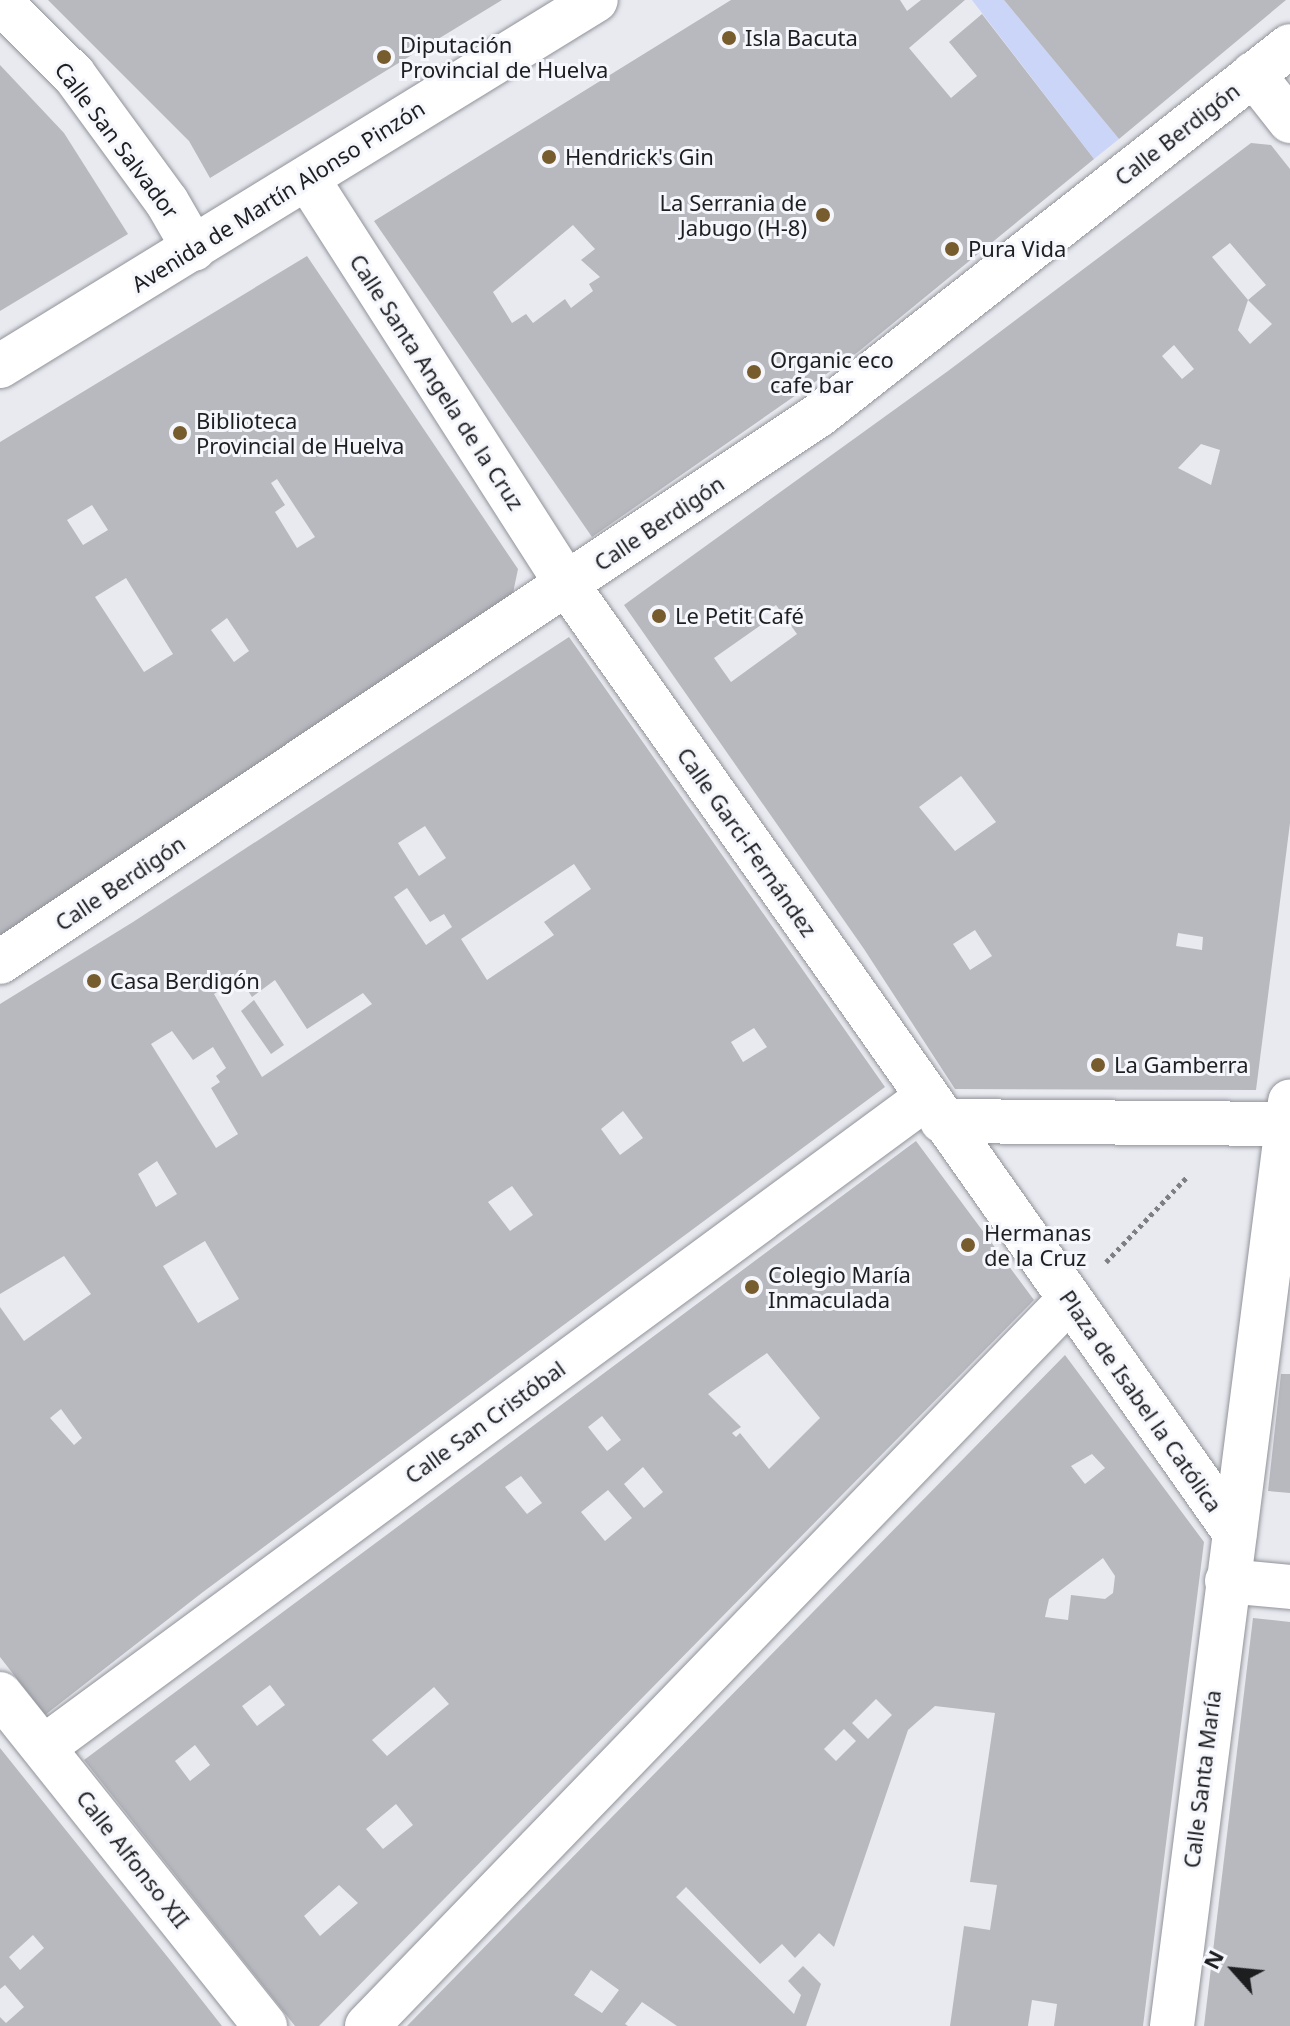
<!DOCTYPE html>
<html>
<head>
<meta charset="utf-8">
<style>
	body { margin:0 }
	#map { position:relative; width:1290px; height:2026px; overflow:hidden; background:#e8eaf0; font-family:"Noto Sans",sans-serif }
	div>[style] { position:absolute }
	.green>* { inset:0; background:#cbd5f8 }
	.building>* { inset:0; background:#b7b9bf }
	.path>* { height:5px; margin-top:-2.5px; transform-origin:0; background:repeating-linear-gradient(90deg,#7e7f83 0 4px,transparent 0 8px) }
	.roads { filter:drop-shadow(0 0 2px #919399) drop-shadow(0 0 2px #919399) }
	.pedestrian>* { height:44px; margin:-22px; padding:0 22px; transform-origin:22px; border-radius:22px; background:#fff }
	.dots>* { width:22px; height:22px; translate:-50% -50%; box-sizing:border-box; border:4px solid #f5f7fd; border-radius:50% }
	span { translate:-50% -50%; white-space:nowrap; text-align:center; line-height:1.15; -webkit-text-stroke:6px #f5f7fd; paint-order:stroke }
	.poi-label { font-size:22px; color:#1d1e20 }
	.left { translate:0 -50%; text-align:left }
	.right { translate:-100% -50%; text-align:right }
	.street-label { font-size:22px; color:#1d1e20 }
	.north { position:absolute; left:1194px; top:1930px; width:80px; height:80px; -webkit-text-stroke:6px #f5f7fd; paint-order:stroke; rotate:297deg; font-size:22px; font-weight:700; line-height:32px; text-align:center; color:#1d1e20 }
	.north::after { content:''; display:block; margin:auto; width:28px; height:36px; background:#1d1e20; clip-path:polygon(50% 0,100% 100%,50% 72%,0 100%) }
</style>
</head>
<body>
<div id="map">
	<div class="green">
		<i style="clip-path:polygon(972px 0,1004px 0,1119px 139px,1094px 159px)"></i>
	</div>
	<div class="building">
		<i style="clip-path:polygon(48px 0,502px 0,210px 178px,189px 141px)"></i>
		<i style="clip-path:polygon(evenodd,731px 0,900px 0,907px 11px,921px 0,965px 0,909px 48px,951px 98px,977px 76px,949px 42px,982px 14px,1094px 159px,858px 352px,592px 537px,374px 221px,731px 0,573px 225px,595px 249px,581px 260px,600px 277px,589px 284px,593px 291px,571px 308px,565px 299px,533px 323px,526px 314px,512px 323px,493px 292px,573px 225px)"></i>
		<i style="clip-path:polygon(1004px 0,1286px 0,1119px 139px)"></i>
		<i style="clip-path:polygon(0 65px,64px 133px,128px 234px,0 311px)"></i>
		<i style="clip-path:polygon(evenodd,1251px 143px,1271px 145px,1290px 169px,1290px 823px,1256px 1090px,955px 1089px,864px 949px,624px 605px,948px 371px,1251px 143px,1230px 243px,1266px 285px,1248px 300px,1272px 324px,1250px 344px,1238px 330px,1248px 300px,1212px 257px,1230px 243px,1251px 143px,1174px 345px,1194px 369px,1182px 379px,1162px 356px,1174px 345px,1251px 143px,1201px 444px,1220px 450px,1211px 485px,1178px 468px,1201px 444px,1251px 143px,776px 605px,797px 634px,731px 682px,714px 658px,761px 625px,757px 618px,776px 605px,1251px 143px,961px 776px,996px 822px,955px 851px,919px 807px,961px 776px,1251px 143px,975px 930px,992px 956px,970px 970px,953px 944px,975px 930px,1251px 143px,1178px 933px,1203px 937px,1202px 950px,1176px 946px,1178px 933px)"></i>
		<i style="clip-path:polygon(evenodd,307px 256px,518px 569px,513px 593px,0 940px,0 442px,307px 256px,277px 479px,315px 537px,297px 548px,275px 512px,285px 505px,271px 483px,277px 479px,307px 256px,92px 505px,108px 530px,83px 545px,67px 520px,92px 505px,307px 256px,126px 578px,173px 654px,144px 672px,95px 597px,126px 578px,307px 256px,227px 618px,249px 651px,234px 662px,211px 630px,227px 618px)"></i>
		<i style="clip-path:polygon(evenodd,569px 637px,885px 1087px,203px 1592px,45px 1715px,0 1657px,0 1307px,24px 1341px,91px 1294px,64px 1256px,0 1294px,0 1004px,133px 922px,569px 637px,425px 826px,446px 858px,419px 876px,398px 843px,425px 826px,569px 637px,574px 864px,591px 889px,544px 922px,554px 935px,487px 980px,461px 939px,574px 864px,569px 637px,407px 888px,430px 922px,444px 914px,452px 927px,426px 945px,394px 897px,407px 888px,569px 637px,240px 978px,252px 997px,275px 980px,307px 1029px,363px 993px,372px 1004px,262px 1077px,214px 994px,240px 978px,569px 637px,754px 1028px,767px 1047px,743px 1062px,731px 1042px,754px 1028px,569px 637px,172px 1031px,193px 1060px,213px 1047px,226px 1068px,216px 1076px,220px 1082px,211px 1088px,238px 1134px,216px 1148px,151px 1044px,172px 1031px,569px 637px,623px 1111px,643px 1138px,620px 1155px,601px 1129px,623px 1111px,569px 637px,157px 1161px,177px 1194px,156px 1207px,138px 1174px,157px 1161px,569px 637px,512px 1186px,533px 1215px,510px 1231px,488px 1202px,512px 1186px,569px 637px,205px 1241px,239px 1299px,198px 1323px,163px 1266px,205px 1241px,569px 637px,61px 1409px,82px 1438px,74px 1445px,50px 1418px,61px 1409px)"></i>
		<i style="clip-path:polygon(254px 1000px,284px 1045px,271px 1054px,241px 1011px)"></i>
		<i style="clip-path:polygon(evenodd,916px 1141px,1034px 1300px,319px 2026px,295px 2026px,84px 1760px,916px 1141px,767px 1353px,820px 1418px,769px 1469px,740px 1433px,736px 1437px,732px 1433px,741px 1427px,708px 1394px,767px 1353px,916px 1141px,602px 1416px,621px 1440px,607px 1451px,588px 1427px,602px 1416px,916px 1141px,643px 1467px,663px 1492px,644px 1508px,624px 1484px,643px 1467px,916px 1141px,521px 1476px,542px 1503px,527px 1514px,505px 1487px,521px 1476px,916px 1141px,608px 1490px,632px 1518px,605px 1541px,581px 1512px,608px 1490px,916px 1141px,270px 1685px,285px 1705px,257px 1726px,242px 1706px,270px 1685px,916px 1141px,434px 1687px,449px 1704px,387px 1756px,372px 1740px,434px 1687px,916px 1141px,195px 1745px,210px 1765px,190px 1781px,175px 1761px,195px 1745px,916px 1141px,396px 1804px,413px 1825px,383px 1849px,366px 1829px,396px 1804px,916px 1141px,339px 1885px,358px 1903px,320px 1936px,304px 1916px,339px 1885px)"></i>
		<i style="clip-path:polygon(evenodd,1065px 1355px,1204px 1542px,1143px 2026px,1054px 2026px,1057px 2004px,1032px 2000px,1028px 2026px,950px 2026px,964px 1926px,990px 1930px,997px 1885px,970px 1882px,995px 1713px,935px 1706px,908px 1730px,834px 1947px,819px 1933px,795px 1958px,782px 1944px,760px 1964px,686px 1887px,676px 1897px,794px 2014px,801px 1995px,788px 1981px,803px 1966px,821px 1984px,806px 2026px,677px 2026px,642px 2002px,625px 2024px,628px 2026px,407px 2026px,1065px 1355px,1092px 1454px,1105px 1468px,1085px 1484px,1071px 1466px,1092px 1454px,1065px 1355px,1103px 1558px,1115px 1576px,1113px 1593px,1105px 1599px,1071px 1595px,1068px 1620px,1045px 1617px,1049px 1599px,1103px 1558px,1065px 1355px,876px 1699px,892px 1715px,868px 1739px,852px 1723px,876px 1699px,1065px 1355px,844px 1729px,856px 1741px,836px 1761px,824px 1749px,844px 1729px,1065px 1355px,591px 1970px,619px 1990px,602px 2013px,574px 1995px,591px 1970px)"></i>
		<i style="clip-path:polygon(1281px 1374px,1290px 1374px,1290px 1493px,1268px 1491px)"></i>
		<i style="clip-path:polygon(1253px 1618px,1290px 1622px,1290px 2026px,1204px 2026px)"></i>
		<i style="clip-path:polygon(evenodd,0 1748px,174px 1965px,222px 2026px,0 2026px,0 2017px,6px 2023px,24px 2007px,5px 1985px,0 1989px,0 1748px,33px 1935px,44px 1948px,20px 1970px,9px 1957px,33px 1935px)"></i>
	</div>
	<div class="path">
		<i style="left:1106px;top:1262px;width:117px;rotate:-46.4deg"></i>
	</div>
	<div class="roads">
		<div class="pedestrian">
			<i style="left:0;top:2px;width:104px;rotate:44.6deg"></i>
			<i style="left:74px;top:75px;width:157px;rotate:53.8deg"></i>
			<i style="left:167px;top:202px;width:54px;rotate:60.1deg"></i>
			<i style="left:1253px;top:74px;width:60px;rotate:51.8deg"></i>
			<i style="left:307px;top:178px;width:484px;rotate:57.4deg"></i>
			<i style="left:568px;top:586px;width:1158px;rotate:54.84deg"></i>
			<i style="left:0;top:366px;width:699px;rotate:-31.55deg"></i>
			<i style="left:0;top:962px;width:985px;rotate:-33.74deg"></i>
			<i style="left:819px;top:415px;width:598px;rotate:-38.08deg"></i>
			<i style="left:942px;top:1121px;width:348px;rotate:0.5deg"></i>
			<i style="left:1227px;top:1581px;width:63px;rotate:5.4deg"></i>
			<i style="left:0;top:1694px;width:425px;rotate:51.4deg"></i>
			<i style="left:44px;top:1747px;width:1095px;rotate:-36.35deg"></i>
			<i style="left:367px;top:2026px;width:1010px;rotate:-45.96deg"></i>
			<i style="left:1172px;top:2026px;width:932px;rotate:-82.72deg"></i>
		</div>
	</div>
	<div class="dots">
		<i style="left:729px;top:38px;background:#775d2e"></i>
		<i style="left:384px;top:57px;background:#775d2e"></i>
		<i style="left:549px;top:157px;background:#775d2e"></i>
		<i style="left:823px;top:215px;background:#775d2e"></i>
		<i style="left:952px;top:249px;background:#775d2e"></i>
		<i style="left:754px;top:372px;background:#775d2e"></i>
		<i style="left:180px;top:433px;background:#775d2e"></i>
		<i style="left:659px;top:616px;background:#775d2e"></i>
		<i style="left:94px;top:981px;background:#775d2e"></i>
		<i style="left:1098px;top:1065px;background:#775d2e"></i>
		<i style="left:968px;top:1245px;background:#775d2e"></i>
		<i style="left:752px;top:1287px;background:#775d2e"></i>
	</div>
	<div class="poi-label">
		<span class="left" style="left:745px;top:38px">Isla Bacuta</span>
		<span class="left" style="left:400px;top:57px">Diputación<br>Provincial de Huelva</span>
		<span class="left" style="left:565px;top:157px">Hendrick's Gin</span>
		<span class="right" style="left:807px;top:215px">La Serrania de<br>Jabugo (H-8)</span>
		<span class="left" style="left:968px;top:249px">Pura Vida</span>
		<span class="left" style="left:770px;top:372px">Organic eco<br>cafe bar</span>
		<span class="left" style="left:196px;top:433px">Biblioteca<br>Provincial de Huelva</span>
		<span class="left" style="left:675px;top:616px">Le Petit Café</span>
		<span class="left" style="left:110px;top:981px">Casa Berdigón</span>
		<span class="left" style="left:1114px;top:1065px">La Gamberra</span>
		<span class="left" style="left:984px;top:1245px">Hermanas<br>de la Cruz</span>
		<span class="left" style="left:768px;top:1287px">Colegio María<br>Inmaculada</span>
	</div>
	<div class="street-label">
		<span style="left:1177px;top:134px;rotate:-38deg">Calle Berdigón</span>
		<span style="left:117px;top:140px;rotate:53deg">Calle San Salvador</span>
		<span style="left:278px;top:196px;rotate:-32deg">Avenida de Martín Alonso Pinzón</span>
		<span style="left:437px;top:382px;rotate:57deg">Calle Santa Angela de la Cruz</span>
		<span style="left:659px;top:523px;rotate:-34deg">Calle Berdigón</span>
		<span style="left:747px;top:842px;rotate:55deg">Calle Garci-Fernández</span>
		<span style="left:120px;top:883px;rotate:-34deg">Calle Berdigón</span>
		<span style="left:1141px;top:1401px;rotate:55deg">Plaza de Isabel la Católica</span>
		<span style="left:485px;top:1422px;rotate:-36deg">Calle San Cristóbal</span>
		<span style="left:1202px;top:1779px;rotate:-83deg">Calle Santa María</span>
		<span style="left:133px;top:1859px;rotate:52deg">Calle Alfonso XII</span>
	</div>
	<div class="north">N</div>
</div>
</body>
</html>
